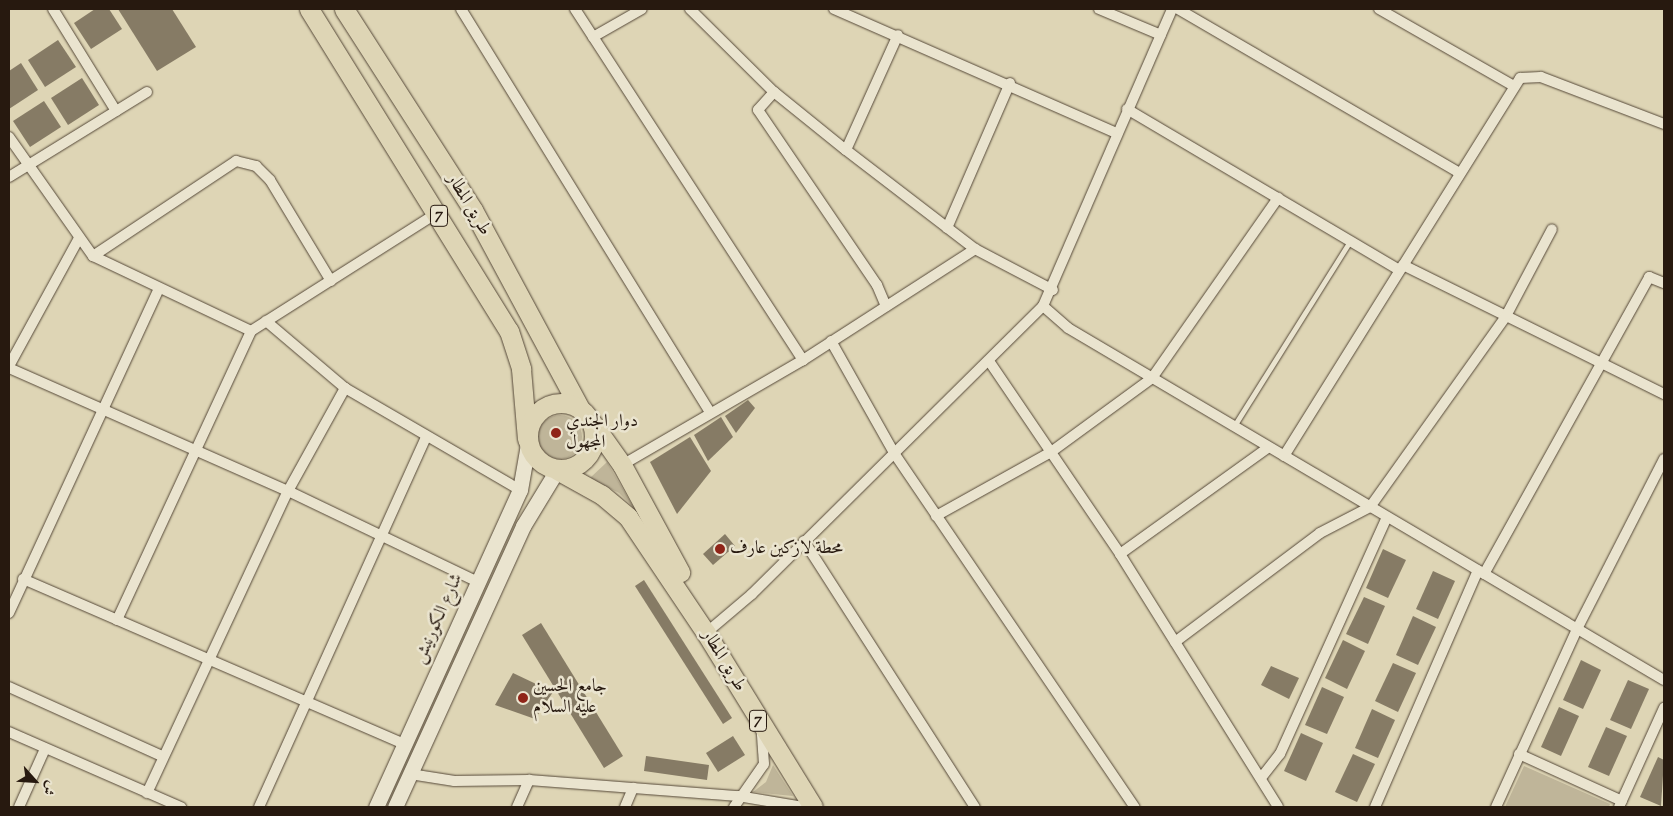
<!DOCTYPE html>
<html>
<head>
<meta charset="utf-8">
<style>
	body { margin:0 }
	#map { position:relative; width:1673px; height:816px; overflow:hidden; background:#ded5b5; font-family:"Sorts Mill Goudy",Amiri,serif }
	div>[style] { position:absolute }
	.green>* { inset:0; background:#bfb599 }
	.round { border-radius:50% }
	.building>* { inset:0; background:#867b65 }
	.roads { filter:drop-shadow(0 0 1px #554838) drop-shadow(0 0 1px #554838) }
	.lane>* { height:5px; margin:-2.5px; padding:0 2.5px; transform-origin:2.5px; border-radius:2.5px; background:#eae4cf }
	.street>* { height:10px; margin:-5px; padding:0 5px; transform-origin:5px; border-radius:5px; background:#eae4cf }
	.secondary>* { height:15px; margin:-7.5px; padding:0 7.5px; transform-origin:7.5px; border-radius:7.5px; background:#eae4cf }
	.highway>* { height:19px; margin:-9.5px; padding:0 9.5px; transform-origin:9.5px; border-radius:9.5px; background:#ded5b5 }
	.highway>.ring { margin:-9.5px; padding:0; box-sizing:content-box; background:none; border:19px solid #ded5b5; border-radius:50% }
	.dots>* { width:14px; height:14px; translate:-50% -50%; box-sizing:border-box; border:2px solid #eae4cf; border-radius:50% }
	span { translate:-50% -50%; white-space:nowrap; text-align:center; line-height:1.15; -webkit-text-stroke:5px #eae4cf; paint-order:stroke }
	.shield-label span { padding:1px 4px; background:#eae4cf; border:1px solid; border-radius:4px; -webkit-text-stroke-width:0 }
	.shield-label { font-size:16px; color:#27190f; font-weight:700 }
	.street-label { font-size:18px; color:#27190f }
	.poi-label { font-size:18px; color:#27190f }
	.left { translate:0 -50%; text-align:left }
	.frame { position:absolute; inset:0; border:10px solid #27190f; pointer-events:none }
	.north { position:absolute; left:10px; top:756px; width:50px; height:50px; -webkit-text-stroke:4px #eae4cf; paint-order:stroke; rotate:116deg; font-size:14px; font-weight:700; line-height:20px; text-align:center; color:#27190f }
	.north::after { content:''; display:block; margin:auto; width:18px; height:22px; background:#27190f; clip-path:polygon(50% 0,100% 100%,50% 72%,0 100%) }
</style>
</head>
<body>
<div id="map">
	<div class="green">
		<i class="round" style="left:538px;top:415px;width:44px;height:44px"></i>
		<i style="clip-path:polygon(607px 462px,634px 508px,619px 493px,590px 478px)"></i>
		<i style="clip-path:polygon(773px 765px,793px 796px,753px 792px,766px 782px)"></i>
		<i style="clip-path:polygon(1524px 766px,1610px 804px,1609px 807px,1505px 807px)"></i>
	</div>
	<div class="building">
		<i style="clip-path:polygon(95px 9px,109px 9px,122px 29px,91px 49px,74px 23px)"></i>
		<i style="clip-path:polygon(118px 9px,172px 9px,196px 47px,157px 71px)"></i>
		<i style="clip-path:polygon(58px 40px,76px 67px,45px 87px,28px 60px)"></i>
		<i style="clip-path:polygon(21px 63px,38px 90px,9px 109px,9px 71px)"></i>
		<i style="clip-path:polygon(82px 78px,99px 105px,68px 125px,51px 98px)"></i>
		<i style="clip-path:polygon(44px 101px,61px 127px,30px 147px,13px 121px)"></i>
		<i style="clip-path:polygon(748px 400px,755px 408px,736px 433px,725px 416px)"></i>
		<i style="clip-path:polygon(721px 417px,733px 437px,708px 461px,694px 435px)"></i>
		<i style="clip-path:polygon(690px 437px,711px 471px,677px 514px,650px 462px)"></i>
		<i style="clip-path:polygon(725px 534px,735px 546px,713px 565px,703px 554px)"></i>
		<i style="clip-path:polygon(1383px 549px,1406px 560px,1388px 598px,1366px 588px)"></i>
		<i style="clip-path:polygon(1433px 571px,1455px 581px,1438px 619px,1416px 609px)"></i>
		<i style="clip-path:polygon(644px 580px,732px 718px,723px 724px,635px 586px)"></i>
		<i style="clip-path:polygon(1364px 597px,1385px 606px,1368px 644px,1346px 634px)"></i>
		<i style="clip-path:polygon(1413px 616px,1436px 627px,1418px 665px,1396px 655px)"></i>
		<i style="clip-path:polygon(541px 623px,623px 756px,604px 768px,522px 635px)"></i>
		<i style="clip-path:polygon(1343px 640px,1365px 651px,1347px 689px,1325px 678px)"></i>
		<i style="clip-path:polygon(1581px 660px,1601px 670px,1583px 709px,1563px 700px)"></i>
		<i style="clip-path:polygon(1393px 663px,1416px 673px,1398px 712px,1375px 701px)"></i>
		<i style="clip-path:polygon(1271px 666px,1299px 678px,1289px 699px,1261px 685px)"></i>
		<i style="clip-path:polygon(513px 673px,553px 692px,535px 719px,495px 705px)"></i>
		<i style="clip-path:polygon(1628px 680px,1649px 689px,1631px 729px,1610px 720px)"></i>
		<i style="clip-path:polygon(1322px 687px,1344px 697px,1327px 734px,1305px 725px)"></i>
		<i style="clip-path:polygon(1559px 707px,1579px 716px,1561px 756px,1541px 747px)"></i>
		<i style="clip-path:polygon(1372px 709px,1395px 720px,1378px 758px,1355px 748px)"></i>
		<i style="clip-path:polygon(1606px 727px,1627px 736px,1609px 776px,1588px 767px)"></i>
		<i style="clip-path:polygon(1301px 733px,1323px 743px,1306px 781px,1284px 771px)"></i>
		<i style="clip-path:polygon(733px 736px,745px 755px,718px 772px,706px 753px)"></i>
		<i style="clip-path:polygon(1353px 754px,1375px 764px,1357px 802px,1335px 792px)"></i>
		<i style="clip-path:polygon(646px 756px,709px 765px,707px 780px,644px 771px)"></i>
		<i style="clip-path:polygon(1658px 757px,1664px 760px,1661px 806px,1640px 797px)"></i>
	</div>
	<div class="roads">
		<div class="lane">
			<i style="left:1234px;top:426px;width:218px;rotate:-57.9deg"></i>
		</div>
		<div class="street">
			<i style="left:53px;top:9px;width:120px;rotate:58.3deg"></i>
			<i style="left:461px;top:9px;width:472px;rotate:58.3deg"></i>
			<i style="left:575px;top:9px;width:419px;rotate:57deg"></i>
			<i style="left:690px;top:9px;width:118px;rotate:44.7deg"></i>
			<i style="left:774px;top:92px;width:92px;rotate:38.9deg"></i>
			<i style="left:846px;top:150px;width:163px;rotate:37.5deg"></i>
			<i style="left:975px;top:249px;width:88px;rotate:27.7deg"></i>
			<i style="left:834px;top:9px;width:308px;rotate:23.7deg"></i>
			<i style="left:1099px;top:9px;width:67px;rotate:22.8deg"></i>
			<i style="left:1178px;top:9px;width:324px;rotate:30.2deg"></i>
			<i style="left:1379px;top:9px;width:155px;rotate:29.7deg"></i>
			<i style="left:593px;top:37px;width:56px;rotate:-29.7deg"></i>
			<i style="left:774px;top:92px;width:24px;rotate:132deg"></i>
			<i style="left:758px;top:110px;width:212px;rotate:55.8deg"></i>
			<i style="left:877px;top:285px;width:23px;rotate:67deg"></i>
			<i style="left:1127px;top:109px;width:316px;rotate:30.6deg"></i>
			<i style="left:9px;top:137px;width:146px;rotate:54.8deg"></i>
			<i style="left:93px;top:256px;width:175px;rotate:25.4deg"></i>
			<i style="left:846px;top:150px;width:126px;rotate:-65.7deg"></i>
			<i style="left:9px;top:177px;width:162px;rotate:-31.6deg"></i>
			<i style="left:947px;top:228px;width:158px;rotate:-66.5deg"></i>
			<i style="left:93px;top:256px;width:172px;rotate:-33.6deg"></i>
			<i style="left:236px;top:161px;width:21px;rotate:14deg"></i>
			<i style="left:256px;top:166px;width:20px;rotate:45deg"></i>
			<i style="left:270px;top:180px;width:118px;rotate:58.9deg"></i>
			<i style="left:1403px;top:265px;width:291px;rotate:26.3deg"></i>
			<i style="left:1043px;top:306px;width:33px;rotate:41deg"></i>
			<i style="left:1068px;top:328px;width:692px;rotate:30.57deg"></i>
			<i style="left:266px;top:321px;width:104px;rotate:40.3deg"></i>
			<i style="left:345px;top:388px;width:203px;rotate:30.2deg"></i>
			<i style="left:831px;top:341px;width:129px;rotate:60.6deg"></i>
			<i style="left:894px;top:453px;width:428px;rotate:55.8deg"></i>
			<i style="left:989px;top:361px;width:233px;rotate:55.8deg"></i>
			<i style="left:1120px;top:554px;width:298px;rotate:58deg"></i>
			<i style="left:9px;top:366px;width:146px;rotate:-61.3deg"></i>
			<i style="left:9px;top:368px;width:305px;rotate:23.8deg"></i>
			<i style="left:288px;top:491px;width:208px;rotate:25.6deg"></i>
			<i style="left:1284px;top:456px;width:446px;rotate:-58deg"></i>
			<i style="left:1520px;top:78px;width:21px;rotate:-3deg"></i>
			<i style="left:1541px;top:77px;width:132px;rotate:20.9deg"></i>
			<i style="left:622px;top:465px;width:209px;rotate:-30.1deg"></i>
			<i style="left:803px;top:360px;width:205px;rotate:-32.8deg"></i>
			<i style="left:936px;top:516px;width:132px;rotate:-29.1deg"></i>
			<i style="left:1051px;top:452px;width:125px;rotate:-36.2deg"></i>
			<i style="left:1152px;top:378px;width:220px;rotate:-55deg"></i>
			<i style="left:804px;top:541px;width:316px;rotate:57.3deg"></i>
			<i style="left:1120px;top:554px;width:183px;rotate:-35.7deg"></i>
			<i style="left:1484px;top:574px;width:340px;rotate:-60.9deg"></i>
			<i style="left:1649px;top:277px;width:16px;rotate:22deg"></i>
			<i style="left:23px;top:579px;width:415px;rotate:23.4deg"></i>
			<i style="left:9px;top:613px;width:356px;rotate:-65.2deg"></i>
			<i style="left:117px;top:620px;width:319px;rotate:-65.1deg"></i>
			<i style="left:251px;top:331px;width:220px;rotate:-32.4deg"></i>
			<i style="left:706px;top:633px;width:60px;rotate:-40.3deg"></i>
			<i style="left:752px;top:594px;width:409px;rotate:-44.7deg"></i>
			<i style="left:1043px;top:306px;width:324px;rotate:-66.5deg"></i>
			<i style="left:1175px;top:642px;width:181px;rotate:-36.9deg"></i>
			<i style="left:1320px;top:533px;width:56px;rotate:-27.5deg"></i>
			<i style="left:1370px;top:507px;width:234px;rotate:-54.5deg"></i>
			<i style="left:1506px;top:316px;width:98px;rotate:-62.1deg"></i>
			<i style="left:9px;top:687px;width:168px;rotate:24.3deg"></i>
			<i style="left:9px;top:732px;width:188px;rotate:23.6deg"></i>
			<i style="left:1519px;top:754px;width:113px;rotate:24.5deg"></i>
			<i style="left:410px;top:774px;width:45px;rotate:9deg"></i>
			<i style="left:454px;top:781px;width:75px;rotate:-0.8deg"></i>
			<i style="left:529px;top:780px;width:210px;rotate:4.4deg"></i>
			<i style="left:738px;top:796px;width:66px;rotate:9.6deg"></i>
			<i style="left:1261px;top:778px;width:31px;rotate:-52deg"></i>
			<i style="left:1280px;top:754px;width:260px;rotate:-65.7deg"></i>
			<i style="left:147px;top:793px;width:333px;rotate:-65deg"></i>
			<i style="left:288px;top:491px;width:118px;rotate:-61deg"></i>
			<i style="left:19px;top:807px;width:64px;rotate:-65.9deg"></i>
			<i style="left:259px;top:807px;width:406px;rotate:-65.7deg"></i>
			<i style="left:517px;top:807px;width:30px;rotate:-66deg"></i>
			<i style="left:625px;top:807px;width:21px;rotate:-67deg"></i>
			<i style="left:734px;top:807px;width:52px;rotate:-55.1deg"></i>
			<i style="left:764px;top:764px;width:32px;rotate:-94deg"></i>
			<i style="left:1375px;top:807px;width:258px;rotate:-66.5deg"></i>
			<i style="left:1496px;top:807px;width:196px;rotate:-65.5deg"></i>
			<i style="left:1577px;top:629px;width:191px;rotate:-62.9deg"></i>
			<i style="left:1619px;top:807px;width:109px;rotate:-65.6deg"></i>
		</div>
		<div class="secondary">
			<i style="left:376px;top:807px;width:348px;rotate:-65.6deg"></i>
			<i style="left:520px;top:490px;width:47px;rotate:-80.1deg"></i>
			<i style="left:395px;top:807px;width:309px;rotate:-65.5deg"></i>
			<i style="left:523px;top:526px;width:66px;rotate:-58.7deg"></i>
		</div>
		<div class="highway">
			<i style="left:309px;top:9px;width:379px;rotate:58.2deg"></i>
			<i style="left:509px;top:331px;width:40px;rotate:72deg"></i>
			<i style="left:521px;top:369px;width:70px;rotate:85.1deg"></i>
			<i style="left:344px;top:9px;width:239px;rotate:57.3deg"></i>
			<i style="left:473px;top:210px;width:226px;rotate:61.7deg"></i>
			<i class="ring" style="left:528px;top:403px;width:47px;height:47px"></i>
			<i style="left:593px;top:424px;width:50px;rotate:54.7deg"></i>
			<i style="left:622px;top:465px;width:122px;rotate:61.5deg"></i>
			<i style="left:557px;top:470px;width:51px;rotate:29.1deg"></i>
			<i style="left:602px;top:495px;width:34px;rotate:40deg"></i>
			<i style="left:628px;top:517px;width:140px;rotate:56.1deg"></i>
			<i style="left:706px;top:633px;width:204px;rotate:58.4deg"></i>
		</div>
	</div>
	<div class="dots">
		<i style="left:556px;top:433px;background:#8f2418"></i>
		<i style="left:720px;top:549px;background:#8f2418"></i>
		<i style="left:523px;top:698px;background:#8f2418"></i>
	</div>
	<div class="shield-label">
		<span style="left:439px;top:216px">7</span>
		<span style="left:758px;top:721px">7</span>
	</div>
	<div class="street-label">
		<span style="left:468px;top:205px;rotate:59deg">طريق المطار</span>
		<span style="left:439px;top:619px;rotate:-66deg">شارع الكورنيش</span>
		<span style="left:723px;top:661px;rotate:59deg">طريق المطار</span>
	</div>
	<div class="poi-label">
		<span class="left" style="left:566px;top:433px">دوار الجندي<br>المجهول</span>
		<span class="left" style="left:730px;top:549px">محطة لازكين عارف</span>
		<span class="left" style="left:533px;top:698px">جامع الحسين<br>عليه السلام</span>
	</div>
	<div class="frame"></div>
	<div class="north">ش</div>
</div>
</body>
</html>
